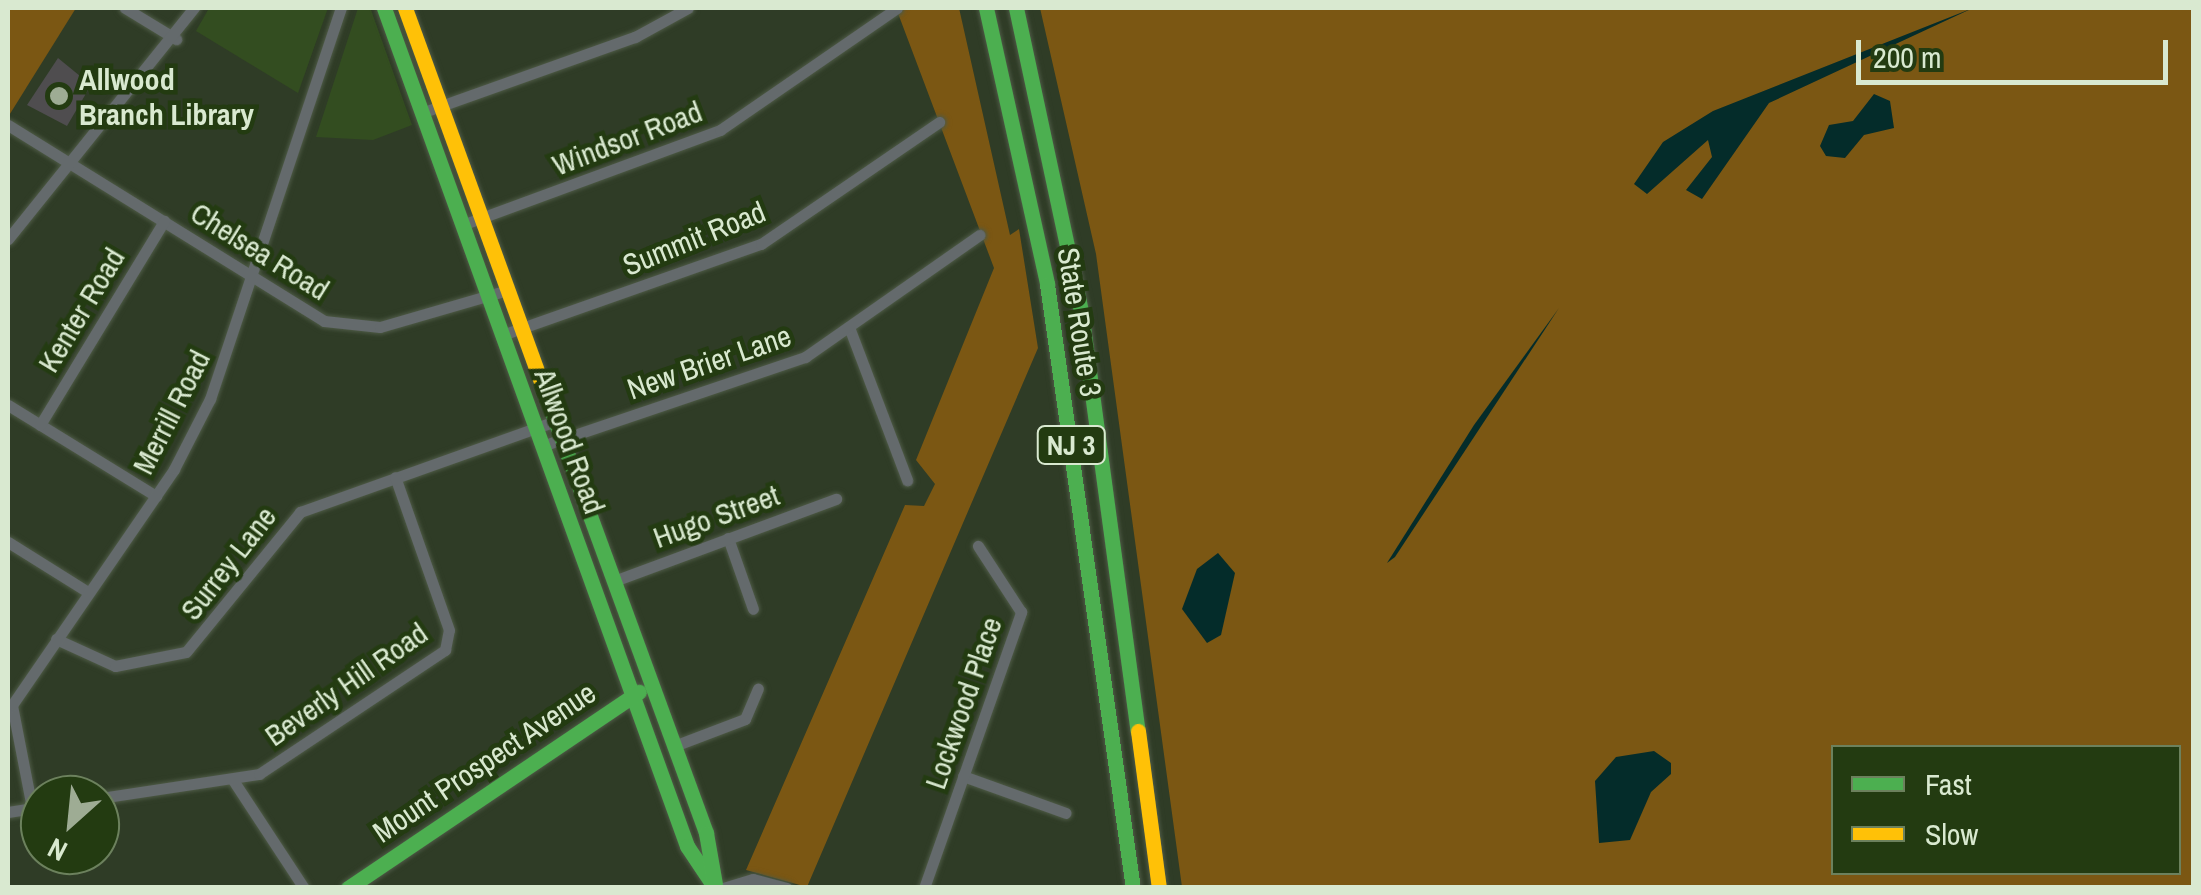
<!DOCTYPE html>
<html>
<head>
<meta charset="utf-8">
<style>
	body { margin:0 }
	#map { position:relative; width:2201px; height:895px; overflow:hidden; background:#2f3c26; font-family:"Archivo Narrow",sans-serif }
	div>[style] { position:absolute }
	.built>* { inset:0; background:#334d20 }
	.green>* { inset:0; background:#7b5713 }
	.water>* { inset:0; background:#042c2a }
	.building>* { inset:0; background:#4f4d4f }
	.roads { filter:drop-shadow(0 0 2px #4e5a46) drop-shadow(0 0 2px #4e5a46) }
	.street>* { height:11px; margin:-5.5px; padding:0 5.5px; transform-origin:5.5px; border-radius:5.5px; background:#646a6c }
	.fast>* { height:15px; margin:-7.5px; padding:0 7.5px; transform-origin:7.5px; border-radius:7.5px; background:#4caf50 }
	.slow>* { height:15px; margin:-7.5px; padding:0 7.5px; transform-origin:7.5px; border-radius:7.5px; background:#ffc107 }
	.dots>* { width:28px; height:28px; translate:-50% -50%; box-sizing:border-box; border:5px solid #233b11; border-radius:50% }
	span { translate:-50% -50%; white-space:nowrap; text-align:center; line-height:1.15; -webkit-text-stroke:9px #233b11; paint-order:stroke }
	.shield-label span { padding:2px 8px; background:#233b11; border:2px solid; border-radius:8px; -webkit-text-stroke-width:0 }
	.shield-label { font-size:28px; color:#d9e9d0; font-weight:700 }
	.poi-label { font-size:30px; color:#d9e9d0; font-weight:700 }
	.left { translate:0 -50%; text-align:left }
	.street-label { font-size:30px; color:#d9e9d0 }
	.frame { position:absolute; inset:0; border:10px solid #d9e9d0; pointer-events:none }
	.legend { position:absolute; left:1831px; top:745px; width:350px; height:130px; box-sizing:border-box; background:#233b11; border:2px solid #6c815d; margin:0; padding:12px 18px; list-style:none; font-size:30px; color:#d9e9d0 }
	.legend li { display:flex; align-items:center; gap:20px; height:50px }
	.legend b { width:50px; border:2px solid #6c815d }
	.north { position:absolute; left:20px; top:775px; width:100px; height:100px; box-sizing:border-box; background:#233b11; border:2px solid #6c815d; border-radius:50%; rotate:207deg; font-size:28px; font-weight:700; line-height:40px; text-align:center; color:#d9e9d0 }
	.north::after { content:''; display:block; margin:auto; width:35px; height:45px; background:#9eac94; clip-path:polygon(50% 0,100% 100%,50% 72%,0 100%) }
	.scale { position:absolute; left:1856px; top:40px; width:312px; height:45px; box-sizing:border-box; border:5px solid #d9e9d0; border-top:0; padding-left:12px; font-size:30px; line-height:35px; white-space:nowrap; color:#d9e9d0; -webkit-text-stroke:8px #233b11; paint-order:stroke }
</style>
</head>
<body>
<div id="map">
	<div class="built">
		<i style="clip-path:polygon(209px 8px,328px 8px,298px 93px,196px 31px)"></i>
		<i style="clip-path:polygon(358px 8px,371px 10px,412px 125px,373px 140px,316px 137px)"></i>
	</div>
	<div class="green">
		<i style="clip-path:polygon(8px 8px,76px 8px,8px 117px)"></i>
		<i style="clip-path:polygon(896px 8px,959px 8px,1010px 235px,1019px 229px,1038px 348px,807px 887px,746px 870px,905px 505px,924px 506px,935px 484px,916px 460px,994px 268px)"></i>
		<i style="clip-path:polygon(evenodd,1040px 8px,2193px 8px,2193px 887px,1182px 887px,1096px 254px,1040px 8px,1834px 748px,2178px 748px,2178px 872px,1834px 872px,1834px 748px)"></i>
	</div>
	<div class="water">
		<i style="clip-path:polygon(1973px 8px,1769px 103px,1702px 199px,1686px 190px,1712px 157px,1708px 140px,1647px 194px,1634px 184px,1663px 142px,1713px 111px)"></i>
		<i style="clip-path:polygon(1874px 94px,1890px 101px,1894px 128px,1864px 135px,1845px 158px,1826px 156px,1820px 146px,1829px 125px,1853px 121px)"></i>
		<i style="clip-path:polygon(1559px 308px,1395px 557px,1387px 563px,1474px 425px)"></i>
		<i style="clip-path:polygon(1218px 553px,1235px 573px,1221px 635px,1207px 643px,1182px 609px,1197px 569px)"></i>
		<i style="clip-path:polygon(1654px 751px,1671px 763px,1671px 774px,1651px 792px,1630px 840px,1599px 843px,1595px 781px,1616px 757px)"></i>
	</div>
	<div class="building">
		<i style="clip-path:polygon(58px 58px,91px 85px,67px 126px,27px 105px)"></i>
	</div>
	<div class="roads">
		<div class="street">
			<i style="left:125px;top:8px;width:60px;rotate:31.3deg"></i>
			<i style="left:421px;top:113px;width:227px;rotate:-19.6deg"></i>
			<i style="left:635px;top:37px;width:60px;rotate:-28.7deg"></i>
			<i style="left:8px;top:125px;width:372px;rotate:31.8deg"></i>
			<i style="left:324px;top:321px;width:56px;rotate:6.1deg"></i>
			<i style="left:380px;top:327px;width:132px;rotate:-16.2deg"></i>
			<i style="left:462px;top:225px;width:275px;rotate:-20.2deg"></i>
			<i style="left:720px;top:130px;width:215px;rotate:-34.6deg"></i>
			<i style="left:8px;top:239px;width:297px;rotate:-51.2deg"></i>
			<i style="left:849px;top:327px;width:164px;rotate:69.2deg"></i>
			<i style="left:502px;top:335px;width:275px;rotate:-19.4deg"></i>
			<i style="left:761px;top:244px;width:216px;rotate:-34.4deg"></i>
			<i style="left:8px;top:405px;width:174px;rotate:31.6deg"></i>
			<i style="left:40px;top:425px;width:239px;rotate:-58.7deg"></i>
			<i style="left:542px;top:446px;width:278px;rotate:-18.7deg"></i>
			<i style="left:805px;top:357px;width:213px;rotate:-35deg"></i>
			<i style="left:728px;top:538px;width:75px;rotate:70.6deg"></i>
			<i style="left:8px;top:542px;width:94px;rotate:32deg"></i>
			<i style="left:614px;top:581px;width:237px;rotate:-20.3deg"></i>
			<i style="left:56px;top:639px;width:65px;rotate:24.6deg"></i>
			<i style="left:115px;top:666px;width:72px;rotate:-11.2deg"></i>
			<i style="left:186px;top:652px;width:181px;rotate:-50.8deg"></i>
			<i style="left:300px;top:512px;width:271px;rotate:-19.6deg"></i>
			<i style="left:674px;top:746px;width:76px;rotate:-20.8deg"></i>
			<i style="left:745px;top:719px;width:33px;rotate:-67deg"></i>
			<i style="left:963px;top:776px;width:109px;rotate:19.8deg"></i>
			<i style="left:233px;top:780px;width:129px;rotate:56.7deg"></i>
			<i style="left:100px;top:798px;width:161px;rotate:-8.6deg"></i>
			<i style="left:259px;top:774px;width:224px;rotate:-33.7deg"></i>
			<i style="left:445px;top:650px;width:20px;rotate:-79deg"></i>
			<i style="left:449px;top:630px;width:162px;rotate:-109.4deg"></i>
			<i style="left:32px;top:808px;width:105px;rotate:-101deg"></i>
			<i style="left:12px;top:705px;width:286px;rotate:-55.5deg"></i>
			<i style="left:174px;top:469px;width:79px;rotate:-62.8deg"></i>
			<i style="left:210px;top:399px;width:412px;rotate:-71.5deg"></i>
			<i style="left:8px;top:812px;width:32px;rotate:-9deg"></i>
			<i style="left:723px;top:888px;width:31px;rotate:-17deg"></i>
			<i style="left:753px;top:879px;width:35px;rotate:15deg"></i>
			<i style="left:924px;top:888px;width:293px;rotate:-70.6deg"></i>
			<i style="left:1021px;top:612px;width:79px;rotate:-123.1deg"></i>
		</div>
		<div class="fast">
			<i style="left:384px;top:8px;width:891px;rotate:70.12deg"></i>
			<i style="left:687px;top:846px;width:50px;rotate:56.3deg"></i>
			<i style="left:986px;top:8px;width:283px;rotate:77.5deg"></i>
			<i style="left:1047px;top:284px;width:610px;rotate:81.9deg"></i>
			<i style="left:1016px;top:8px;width:311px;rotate:77.9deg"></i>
			<i style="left:1081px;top:312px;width:423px;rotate:82.3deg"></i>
			<i style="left:548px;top:401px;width:460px;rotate:69.9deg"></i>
			<i style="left:706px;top:833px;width:52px;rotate:80deg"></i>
			<i style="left:348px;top:888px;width:351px;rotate:-34deg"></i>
		</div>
		<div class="slow">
			<i style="left:405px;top:8px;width:418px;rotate:70deg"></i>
			<i style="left:1138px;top:731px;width:158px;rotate:82.4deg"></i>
		</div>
	</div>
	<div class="dots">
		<i style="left:59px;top:96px;background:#9eac94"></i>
	</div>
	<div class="shield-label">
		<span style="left:1071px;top:445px">NJ 3</span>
	</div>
	<div class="poi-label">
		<span class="left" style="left:79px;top:96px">Allwood<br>Branch Library</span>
	</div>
	<div class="street-label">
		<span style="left:627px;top:138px;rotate:-21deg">Windsor Road</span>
		<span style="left:694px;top:238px;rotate:-22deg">Summit Road</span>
		<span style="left:260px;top:251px;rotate:32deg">Chelsea Road</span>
		<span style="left:81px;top:310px;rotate:-59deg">Kenter Road</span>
		<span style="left:1080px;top:322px;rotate:81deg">State Route 3</span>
		<span style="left:709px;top:362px;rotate:-19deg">New Brier Lane</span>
		<span style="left:171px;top:412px;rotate:-63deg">Merrill Road</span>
		<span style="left:570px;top:441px;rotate:70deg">Allwood Road</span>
		<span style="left:716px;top:516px;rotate:-20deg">Hugo Street</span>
		<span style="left:228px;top:563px;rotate:-52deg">Surrey Lane</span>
		<span style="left:346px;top:684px;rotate:-35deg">Beverly Hill Road</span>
		<span style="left:963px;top:703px;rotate:-71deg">Lockwood Place</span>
		<span style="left:484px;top:762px;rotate:-34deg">Mount Prospect Avenue</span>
	</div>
	<div class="frame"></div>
	<ul class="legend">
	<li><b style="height:12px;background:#4caf50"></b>Fast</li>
	<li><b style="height:12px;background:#ffc107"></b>Slow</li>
	</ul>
	<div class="north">N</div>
	<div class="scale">200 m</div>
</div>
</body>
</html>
